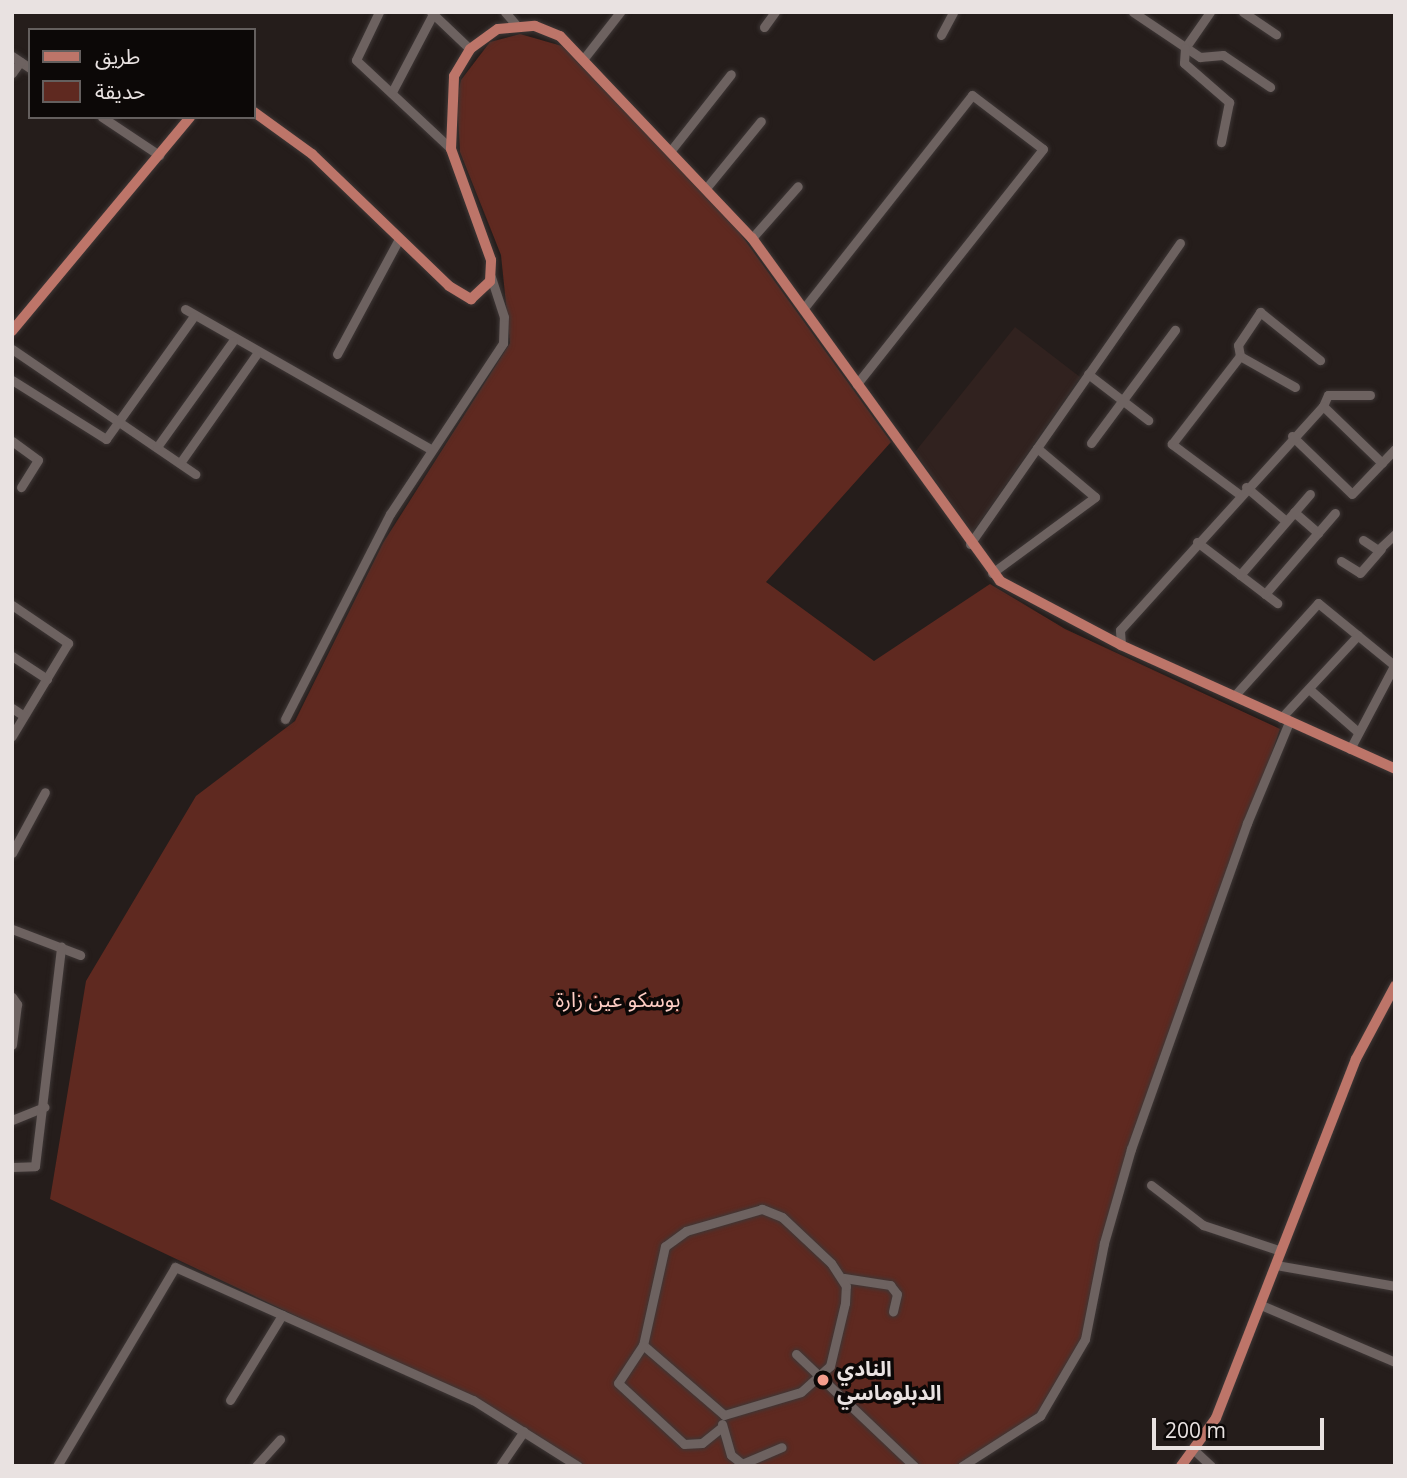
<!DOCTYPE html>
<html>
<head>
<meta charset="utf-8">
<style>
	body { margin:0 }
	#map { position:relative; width:1407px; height:1478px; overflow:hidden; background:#251d1b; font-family:"Open Sans","Noto Sans Arabic",sans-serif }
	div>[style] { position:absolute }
	.built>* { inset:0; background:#31221f }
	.green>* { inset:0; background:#5f2920 }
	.roads { filter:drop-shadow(0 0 2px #3e3736) drop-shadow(0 0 2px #3e3736) }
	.minor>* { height:9px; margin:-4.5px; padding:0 4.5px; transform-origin:4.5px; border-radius:4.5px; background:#6d6260 }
	.major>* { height:10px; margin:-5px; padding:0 5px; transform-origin:5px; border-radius:5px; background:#bd7569 }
	.dots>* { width:19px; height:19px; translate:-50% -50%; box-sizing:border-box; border:4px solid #0c0807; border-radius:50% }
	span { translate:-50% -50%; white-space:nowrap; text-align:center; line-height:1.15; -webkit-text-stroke:7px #0c0807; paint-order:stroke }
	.park-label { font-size:21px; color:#ffcec5 }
	.poi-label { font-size:21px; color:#e9e2e1; font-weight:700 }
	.left { translate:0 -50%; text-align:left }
	.frame { position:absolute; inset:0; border:14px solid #e9e2e1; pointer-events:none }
	.legend { position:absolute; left:28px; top:28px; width:228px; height:91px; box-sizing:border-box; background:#0c0807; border:2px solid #645f5e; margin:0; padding:9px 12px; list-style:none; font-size:21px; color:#e9e2e1 }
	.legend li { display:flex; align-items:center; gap:14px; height:35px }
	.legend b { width:35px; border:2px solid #645f5e }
	.scale { position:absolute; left:1152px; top:1418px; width:172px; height:32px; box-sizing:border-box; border:4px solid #e9e2e1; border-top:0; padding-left:9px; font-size:21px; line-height:24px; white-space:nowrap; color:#e9e2e1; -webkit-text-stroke:5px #0c0807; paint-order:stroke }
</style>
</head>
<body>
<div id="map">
	<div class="built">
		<i style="clip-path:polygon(1015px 327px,1080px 377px,972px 533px,915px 452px)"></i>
	</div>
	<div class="green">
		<i style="clip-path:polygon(520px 34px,562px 46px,734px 225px,891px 442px,766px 582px,874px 661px,990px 584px,1065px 629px,1280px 729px,1102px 1249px,1082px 1353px,1037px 1424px,959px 1466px,581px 1466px,492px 1409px,50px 1199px,86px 981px,196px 796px,295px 721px,383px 543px,510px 343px,501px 255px,460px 152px,457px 97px,461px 80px,490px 42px)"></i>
	</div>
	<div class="roads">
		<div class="minor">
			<i style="left:379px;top:12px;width:53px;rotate:115.6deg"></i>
			<i style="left:356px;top:60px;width:130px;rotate:43.1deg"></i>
			<i style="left:431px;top:12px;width:54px;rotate:43.5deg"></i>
			<i style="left:505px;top:12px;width:18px;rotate:49deg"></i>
			<i style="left:1133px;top:12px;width:81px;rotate:33.9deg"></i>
			<i style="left:1200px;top:57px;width:23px;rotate:-5deg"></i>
			<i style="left:1223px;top:55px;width:57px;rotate:34.2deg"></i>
			<i style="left:1210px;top:12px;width:44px;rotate:124.8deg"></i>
			<i style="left:1185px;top:48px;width:15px;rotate:94deg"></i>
			<i style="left:1184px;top:63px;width:60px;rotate:40.9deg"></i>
			<i style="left:1229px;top:102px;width:41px;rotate:101.3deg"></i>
			<i style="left:1243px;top:12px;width:40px;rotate:34deg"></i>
			<i style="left:764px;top:27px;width:19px;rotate:-54deg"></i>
			<i style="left:941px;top:35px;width:26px;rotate:-62deg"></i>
			<i style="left:12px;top:56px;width:22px;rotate:34deg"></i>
			<i style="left:585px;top:57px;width:57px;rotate:-52.1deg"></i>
			<i style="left:12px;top:73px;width:14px;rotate:-54deg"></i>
			<i style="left:392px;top:92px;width:88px;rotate:-62.3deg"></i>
			<i style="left:102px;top:117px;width:69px;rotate:33.7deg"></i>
			<i style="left:672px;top:149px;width:95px;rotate:-51.8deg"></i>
			<i style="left:707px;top:187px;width:85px;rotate:-50.7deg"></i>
			<i style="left:752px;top:238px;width:69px;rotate:-48.5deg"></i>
			<i style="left:804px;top:308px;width:271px;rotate:-51.7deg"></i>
			<i style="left:972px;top:95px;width:89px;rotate:37.3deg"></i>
			<i style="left:1043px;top:149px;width:300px;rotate:128.4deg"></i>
			<i style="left:185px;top:309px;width:282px;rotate:29.7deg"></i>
			<i style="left:12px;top:349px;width:222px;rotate:34.3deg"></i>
			<i style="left:337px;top:354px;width:131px;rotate:-61.7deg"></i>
			<i style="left:1088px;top:374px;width:76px;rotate:37.5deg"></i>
			<i style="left:12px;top:380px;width:111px;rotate:32.1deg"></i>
			<i style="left:106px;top:439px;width:151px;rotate:-54.4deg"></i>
			<i style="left:1295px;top:387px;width:63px;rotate:-150.6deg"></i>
			<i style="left:1240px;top:356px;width:11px;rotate:-100deg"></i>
			<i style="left:1238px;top:345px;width:40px;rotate:-56deg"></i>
			<i style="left:1260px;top:312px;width:77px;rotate:38.7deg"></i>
			<i style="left:1323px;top:406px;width:12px;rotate:-66deg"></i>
			<i style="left:1328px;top:395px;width:42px"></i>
			<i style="left:1292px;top:436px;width:83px;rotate:44deg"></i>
			<i style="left:1352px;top:494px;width:62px;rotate:-46.3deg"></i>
			<i style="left:12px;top:441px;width:32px;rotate:36deg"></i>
			<i style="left:38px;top:460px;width:32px;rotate:122deg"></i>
			<i style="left:1091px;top:443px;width:141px;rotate:-53.4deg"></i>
			<i style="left:157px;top:447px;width:130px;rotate:-54.4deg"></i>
			<i style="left:180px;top:463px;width:132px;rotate:-54.9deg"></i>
			<i style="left:1246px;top:487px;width:52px;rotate:40.4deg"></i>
			<i style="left:1239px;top:494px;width:84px;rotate:-143.3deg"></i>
			<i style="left:1172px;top:444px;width:111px;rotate:-52.3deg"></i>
			<i style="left:1294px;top:512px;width:32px;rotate:41deg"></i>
			<i style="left:1363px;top:540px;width:18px;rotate:34deg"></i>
			<i style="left:1378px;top:550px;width:23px;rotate:-43deg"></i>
			<i style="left:1197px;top:542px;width:101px;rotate:37.3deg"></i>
			<i style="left:970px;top:544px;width:367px;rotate:-55.1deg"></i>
			<i style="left:1341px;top:561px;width:22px;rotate:32deg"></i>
			<i style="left:1360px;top:573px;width:32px;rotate:-49deg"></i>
			<i style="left:992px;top:573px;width:128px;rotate:-36.4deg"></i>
			<i style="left:1095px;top:497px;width:76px;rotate:-139.8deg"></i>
			<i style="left:1240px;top:575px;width:107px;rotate:-49.2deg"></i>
			<i style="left:1265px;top:594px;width:107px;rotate:-49.2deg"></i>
			<i style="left:12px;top:605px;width:68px;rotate:34.2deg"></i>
			<i style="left:68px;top:643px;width:109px;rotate:121.1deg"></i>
			<i style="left:1121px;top:645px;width:15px;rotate:-94deg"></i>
			<i style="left:1120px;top:630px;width:302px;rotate:-47.8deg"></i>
			<i style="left:1323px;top:406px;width:82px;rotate:44deg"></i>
			<i style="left:12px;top:656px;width:42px;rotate:33.3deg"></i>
			<i style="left:1309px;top:689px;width:65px;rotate:41.3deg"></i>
			<i style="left:1235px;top:695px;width:124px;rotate:-47.9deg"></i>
			<i style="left:1318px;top:603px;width:98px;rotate:39.2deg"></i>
			<i style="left:12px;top:708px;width:14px;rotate:34deg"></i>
			<i style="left:1281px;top:718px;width:113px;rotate:-47.1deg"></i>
			<i style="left:285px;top:719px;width:230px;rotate:-62.9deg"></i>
			<i style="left:390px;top:514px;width:205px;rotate:-56.5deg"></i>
			<i style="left:503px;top:343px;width:26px;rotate:-88deg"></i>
			<i style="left:504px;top:317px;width:42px;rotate:-108deg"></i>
			<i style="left:1350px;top:749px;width:96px;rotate:-62.1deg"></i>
			<i style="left:12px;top:853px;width:69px;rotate:-61.6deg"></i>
			<i style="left:12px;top:929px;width:73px;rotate:20.9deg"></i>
			<i style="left:12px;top:997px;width:9px;rotate:54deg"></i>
			<i style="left:17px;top:1004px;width:41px;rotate:97deg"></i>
			<i style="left:12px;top:1120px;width:35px;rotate:-22deg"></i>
			<i style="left:12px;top:1167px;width:23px;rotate:-2deg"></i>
			<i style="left:35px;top:1166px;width:221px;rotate:-83.2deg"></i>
			<i style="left:1151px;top:1185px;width:66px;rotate:37.6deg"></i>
			<i style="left:1203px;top:1225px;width:82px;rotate:18.4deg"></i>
			<i style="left:1276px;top:1265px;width:121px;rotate:10deg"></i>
			<i style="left:844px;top:1278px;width:47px;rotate:8.7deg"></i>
			<i style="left:890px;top:1285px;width:11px;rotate:52deg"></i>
			<i style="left:897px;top:1294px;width:18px;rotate:103deg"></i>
			<i style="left:1261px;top:1305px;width:146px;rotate:23deg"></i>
			<i style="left:643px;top:1345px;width:107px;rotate:40.8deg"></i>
			<i style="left:724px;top:1415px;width:80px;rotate:-16.6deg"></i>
			<i style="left:801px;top:1392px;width:39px;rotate:-42deg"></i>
			<i style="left:830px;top:1366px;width:65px;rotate:-76.6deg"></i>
			<i style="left:845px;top:1303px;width:17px;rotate:-87deg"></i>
			<i style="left:846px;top:1286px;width:27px;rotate:-123deg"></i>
			<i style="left:831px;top:1263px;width:67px;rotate:-136.8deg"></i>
			<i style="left:782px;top:1217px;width:22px;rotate:-158deg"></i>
			<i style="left:762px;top:1209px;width:79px;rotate:163.9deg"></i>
			<i style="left:686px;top:1231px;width:26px;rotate:144deg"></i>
			<i style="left:665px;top:1246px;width:101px;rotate:102.5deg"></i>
			<i style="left:643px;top:1345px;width:45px;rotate:123.3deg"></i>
			<i style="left:618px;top:1383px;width:90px;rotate:42.7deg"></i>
			<i style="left:684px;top:1444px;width:18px;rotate:-3deg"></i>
			<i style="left:702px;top:1443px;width:26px;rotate:-39deg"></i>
			<i style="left:796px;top:1354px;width:163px;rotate:43.5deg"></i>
			<i style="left:230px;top:1400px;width:100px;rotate:-58.5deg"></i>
			<i style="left:722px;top:1424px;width:32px;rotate:74deg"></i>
			<i style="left:731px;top:1455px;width:14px;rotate:39deg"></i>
			<i style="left:742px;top:1464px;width:43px;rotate:-23deg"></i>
			<i style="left:1195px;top:1451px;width:22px;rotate:43deg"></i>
			<i style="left:57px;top:1466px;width:231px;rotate:-59.3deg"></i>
			<i style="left:175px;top:1267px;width:326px;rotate:24.1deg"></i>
			<i style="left:473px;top:1400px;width:124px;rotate:32.2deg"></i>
			<i style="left:256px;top:1466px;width:36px;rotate:-48deg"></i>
			<i style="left:500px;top:1466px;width:42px;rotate:-55.6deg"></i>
			<i style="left:962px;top:1466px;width:93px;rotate:-32.7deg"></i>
			<i style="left:1040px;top:1416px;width:89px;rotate:-59.7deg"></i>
			<i style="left:1085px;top:1339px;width:98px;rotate:-78.8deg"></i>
			<i style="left:1104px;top:1243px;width:98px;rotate:-74deg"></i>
			<i style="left:1131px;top:1149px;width:346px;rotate:-70.4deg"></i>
			<i style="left:1247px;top:823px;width:109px;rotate:-67.4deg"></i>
		</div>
		<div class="major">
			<i style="left:254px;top:112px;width:72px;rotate:35.9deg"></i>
			<i style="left:312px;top:154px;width:190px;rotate:43.9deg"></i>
			<i style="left:449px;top:286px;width:26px;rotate:31deg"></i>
			<i style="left:471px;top:299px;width:26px;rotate:-43deg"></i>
			<i style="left:490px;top:281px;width:21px;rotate:-87deg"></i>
			<i style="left:491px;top:260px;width:118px;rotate:-109.8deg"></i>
			<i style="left:451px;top:149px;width:73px;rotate:-87.6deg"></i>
			<i style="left:454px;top:76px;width:31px;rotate:-59deg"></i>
			<i style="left:470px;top:49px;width:34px;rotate:-36deg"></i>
			<i style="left:498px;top:29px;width:37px;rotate:-5deg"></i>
			<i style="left:535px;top:26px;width:27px;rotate:22deg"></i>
			<i style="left:560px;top:36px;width:279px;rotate:46.5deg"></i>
			<i style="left:752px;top:238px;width:423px;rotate:54.1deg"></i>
			<i style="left:1000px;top:581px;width:137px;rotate:27.9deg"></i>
			<i style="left:1121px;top:645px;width:301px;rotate:24.3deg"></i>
			<i style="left:12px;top:331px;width:278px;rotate:-50.2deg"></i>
			<i style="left:1181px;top:1466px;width:59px;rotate:-53.9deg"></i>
			<i style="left:1216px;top:1418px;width:385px;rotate:-68.7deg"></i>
			<i style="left:1356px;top:1059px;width:83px;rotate:-61.9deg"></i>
		</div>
	</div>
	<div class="dots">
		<i style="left:823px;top:1380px;background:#f49d8d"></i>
	</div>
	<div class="park-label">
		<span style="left:618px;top:999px">بوسكو عين زارة</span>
	</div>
	<div class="poi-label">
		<span class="left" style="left:837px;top:1380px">النادي<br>الدبلوماسي</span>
	</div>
	<div class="frame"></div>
	<ul class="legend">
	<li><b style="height:9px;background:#bd7569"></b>طريق</li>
	<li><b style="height:19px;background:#5f2920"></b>حديقة</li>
	</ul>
	<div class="scale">200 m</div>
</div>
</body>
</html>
